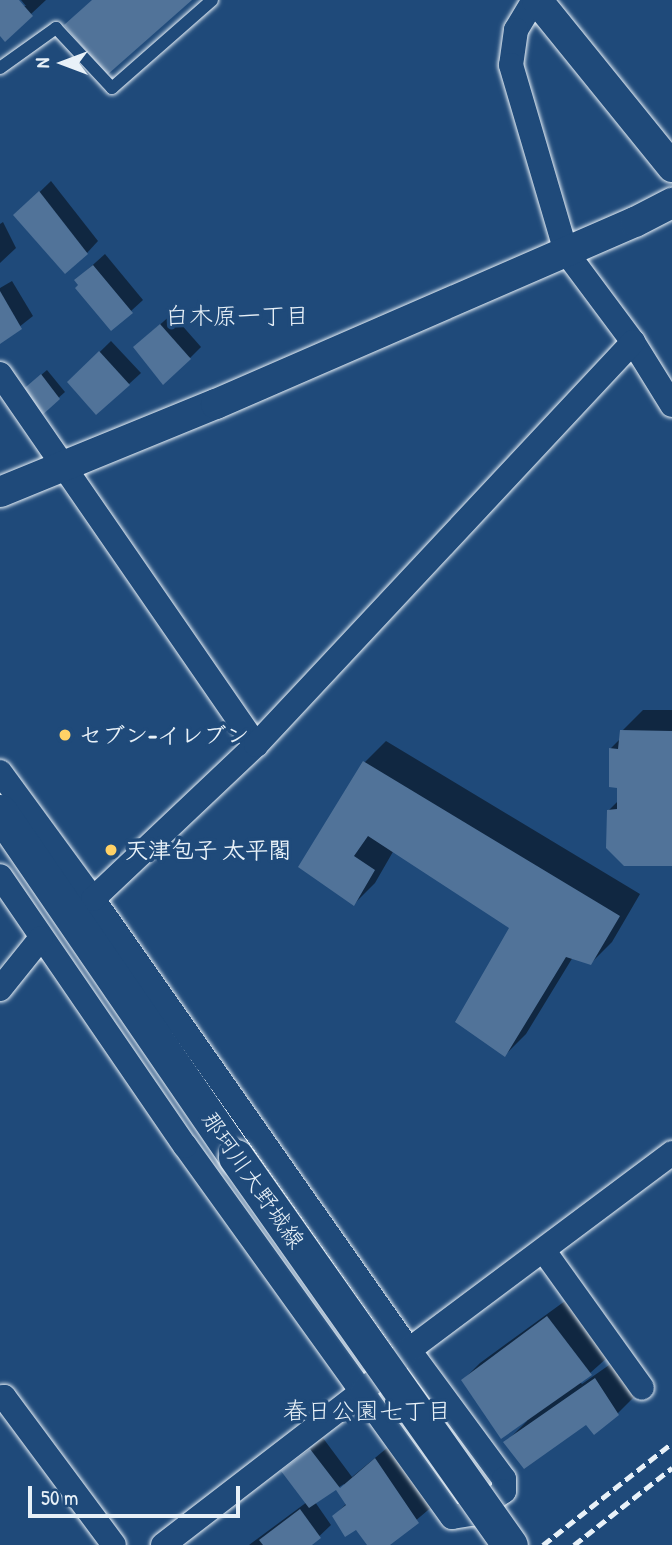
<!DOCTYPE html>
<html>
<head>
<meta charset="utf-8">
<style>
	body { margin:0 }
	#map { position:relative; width:672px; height:1545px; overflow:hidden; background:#1f4a7a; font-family:"Patrick Hand","Klee One",sans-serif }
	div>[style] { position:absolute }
	.shadow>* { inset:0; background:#0007 }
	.building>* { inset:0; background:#517399 }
	.roads { filter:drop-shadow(0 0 2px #e8f1f8) drop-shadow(0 0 2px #e8f1f8) }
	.service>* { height:12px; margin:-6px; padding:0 6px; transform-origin:6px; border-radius:6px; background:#1f4a7a }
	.minor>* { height:24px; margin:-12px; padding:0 12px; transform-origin:12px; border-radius:12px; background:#1f4a7a }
	.tertiary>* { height:30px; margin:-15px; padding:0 15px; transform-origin:15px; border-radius:15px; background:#1f4a7a }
	.secondary>* { height:35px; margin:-17.5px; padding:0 17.5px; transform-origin:17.5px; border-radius:17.5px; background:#1f4a7a }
	.rail>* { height:5px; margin-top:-2.5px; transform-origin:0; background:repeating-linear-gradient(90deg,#e8f1f8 0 10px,transparent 0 15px) }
	.bridges { filter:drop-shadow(0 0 2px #e8f1f8) drop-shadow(0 0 2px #e8f1f8) }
	.secondary-bridge>* { height:35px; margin:-17.5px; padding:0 17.5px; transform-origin:17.5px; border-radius:17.5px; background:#1f4a7a }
	.dots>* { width:19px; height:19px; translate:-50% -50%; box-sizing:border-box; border:4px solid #1f4a7a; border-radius:50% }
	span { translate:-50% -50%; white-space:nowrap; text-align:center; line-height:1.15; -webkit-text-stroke:7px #1f4a7a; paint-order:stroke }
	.poi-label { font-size:23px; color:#e8f1f8; font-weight:700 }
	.left { translate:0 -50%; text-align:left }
	.street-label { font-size:23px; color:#e8f1f8 }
	.neighbourhood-label { font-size:24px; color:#e8f1f8 }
	.north { position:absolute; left:28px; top:28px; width:70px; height:70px; -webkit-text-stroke:5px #1f4a7a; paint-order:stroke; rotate:270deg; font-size:19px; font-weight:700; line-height:28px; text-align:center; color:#e8f1f8 }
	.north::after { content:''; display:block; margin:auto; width:24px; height:32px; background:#e8f1f8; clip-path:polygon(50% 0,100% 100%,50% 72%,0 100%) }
	.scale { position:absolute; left:28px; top:1486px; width:212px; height:32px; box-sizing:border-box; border:4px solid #e8f1f8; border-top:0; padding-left:9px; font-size:21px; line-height:24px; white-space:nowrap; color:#e8f1f8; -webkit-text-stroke:5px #1f4a7a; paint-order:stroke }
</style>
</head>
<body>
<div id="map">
	<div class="shadow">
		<i style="clip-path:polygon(0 0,16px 0,21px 6px,26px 6px,21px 0,46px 0,31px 14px,0 33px)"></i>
		<i style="clip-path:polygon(51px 181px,98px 241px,87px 253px,16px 215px)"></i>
		<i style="clip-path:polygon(3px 222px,16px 248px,0 263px,0 224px)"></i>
		<i style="clip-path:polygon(105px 254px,143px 300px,131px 311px,76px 280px)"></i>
		<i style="clip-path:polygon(12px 281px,33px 316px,0 342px,0 288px)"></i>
		<i style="clip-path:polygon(172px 314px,201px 347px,190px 358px,147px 336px)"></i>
		<i style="clip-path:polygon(111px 341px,141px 373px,129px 384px,69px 382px)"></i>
		<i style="clip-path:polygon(47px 370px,65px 392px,39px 415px,28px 386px)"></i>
		<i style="clip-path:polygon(643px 710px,672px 710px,672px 864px,609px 810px,619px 800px,610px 749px,621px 738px,622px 731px)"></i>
		<i style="clip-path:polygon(386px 741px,640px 894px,612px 942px,591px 963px,573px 957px,526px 1034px,505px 1055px,511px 927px,394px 850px,375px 883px,354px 904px,301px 867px,365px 762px)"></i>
		<i style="clip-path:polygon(565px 1301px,608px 1357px,580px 1382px,582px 1384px,612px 1363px,635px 1396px,618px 1413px,506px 1442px,527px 1421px,463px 1380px,480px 1363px)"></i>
		<i style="clip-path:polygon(323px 1438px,352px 1477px,393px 1443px,434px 1505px,387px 1545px,369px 1545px,356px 1528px,334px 1516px,347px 1503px,344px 1484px,315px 1502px,331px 1525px,310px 1545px,249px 1545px,307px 1502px,283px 1471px)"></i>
	</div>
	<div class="building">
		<i style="clip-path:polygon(0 0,19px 0,33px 16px,5px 42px,0 36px)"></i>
		<i style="clip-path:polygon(92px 0,192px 0,107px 75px,64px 25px)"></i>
		<i style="clip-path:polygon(39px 191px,88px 254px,65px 274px,13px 215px)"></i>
		<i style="clip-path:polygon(93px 265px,133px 313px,111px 331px,75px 288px,78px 285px,74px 280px)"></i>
		<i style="clip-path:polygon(0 291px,22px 329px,0 344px)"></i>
		<i style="clip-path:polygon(160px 324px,191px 359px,163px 385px,133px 347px)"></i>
		<i style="clip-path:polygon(99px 351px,130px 385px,96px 415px,67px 382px)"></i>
		<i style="clip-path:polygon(41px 374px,60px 399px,39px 418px,20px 392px)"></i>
		<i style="clip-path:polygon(620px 730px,672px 731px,672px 866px,624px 866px,606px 848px,607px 810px,617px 809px,617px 788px,609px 787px,609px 748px,618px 749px)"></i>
		<i style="clip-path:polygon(363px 761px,620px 916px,591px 965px,566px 957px,505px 1057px,455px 1022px,509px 928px,368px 836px,354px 856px,375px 870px,354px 906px,298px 867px)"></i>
		<i style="clip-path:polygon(547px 1316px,592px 1375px,501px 1439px,461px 1380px)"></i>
		<i style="clip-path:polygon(595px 1378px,619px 1415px,594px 1435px,586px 1425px,524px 1469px,503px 1442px)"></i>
		<i style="clip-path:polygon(310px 1449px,340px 1488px,375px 1458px,419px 1523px,390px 1545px,367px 1545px,356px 1530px,345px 1537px,332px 1516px,346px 1505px,336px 1490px,309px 1508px,281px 1471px)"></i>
		<i style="clip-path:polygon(300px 1509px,321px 1538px,312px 1545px,263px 1545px,259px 1540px)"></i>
	</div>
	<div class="roads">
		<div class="service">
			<i style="left:0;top:68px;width:69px;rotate:-35.5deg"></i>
			<i style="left:56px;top:28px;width:82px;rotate:47deg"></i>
			<i style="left:112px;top:88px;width:133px;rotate:-41.3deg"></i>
		</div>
		<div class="minor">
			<i style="left:534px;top:0;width:35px;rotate:121deg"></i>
			<i style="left:516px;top:30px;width:35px;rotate:98deg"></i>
			<i style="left:511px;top:65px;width:195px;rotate:73.6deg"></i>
			<i style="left:566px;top:252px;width:112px;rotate:53.3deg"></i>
			<i style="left:633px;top:342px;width:74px;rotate:58.2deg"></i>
			<i style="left:0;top:374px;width:451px;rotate:55.4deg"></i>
			<i style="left:0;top:772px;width:157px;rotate:53.8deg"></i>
			<i style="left:93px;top:899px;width:551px;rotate:54.98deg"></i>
			<i style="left:409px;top:1350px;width:160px;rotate:53.6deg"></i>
			<i style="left:504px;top:1479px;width:12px;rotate:90deg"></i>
			<i style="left:504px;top:1491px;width:40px;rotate:145.1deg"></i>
			<i style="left:471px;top:1514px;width:19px;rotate:171deg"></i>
			<i style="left:452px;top:1517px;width:457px;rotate:-125.7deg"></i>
			<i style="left:185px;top:1146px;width:327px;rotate:-124.4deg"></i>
			<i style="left:93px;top:899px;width:224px;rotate:-43.4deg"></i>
			<i style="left:256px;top:745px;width:552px;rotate:-46.91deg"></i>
			<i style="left:0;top:989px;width:65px;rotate:-51.2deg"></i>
			<i style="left:544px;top:1251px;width:168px;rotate:54.4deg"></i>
			<i style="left:0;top:1400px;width:5px;rotate:-37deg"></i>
			<i style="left:4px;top:1397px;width:184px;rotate:53.4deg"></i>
			<i style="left:163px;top:1545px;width:251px;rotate:-37.6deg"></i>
			<i style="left:362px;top:1392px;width:63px;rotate:-41.8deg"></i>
			<i style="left:409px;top:1350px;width:329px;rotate:-36.8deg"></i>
		</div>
		<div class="tertiary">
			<i style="left:537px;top:0;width:215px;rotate:51deg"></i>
			<i style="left:0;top:492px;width:233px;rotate:-22.2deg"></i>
			<i style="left:216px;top:404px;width:457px;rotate:-23.5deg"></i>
			<i style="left:635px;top:222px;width:42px;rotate:-27.2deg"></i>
		</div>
		<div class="secondary">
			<i style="left:0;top:812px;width:418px;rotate:55.6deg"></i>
		</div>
	</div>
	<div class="rail">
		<i style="left:543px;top:1545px;width:164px;rotate:-38.3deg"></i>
		<i style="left:574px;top:1545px;width:125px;rotate:-38.2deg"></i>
	</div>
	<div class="bridges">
		<div class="secondary-bridge">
			<i style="left:236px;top:1157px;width:475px;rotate:54.8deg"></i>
		</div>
	</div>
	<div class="dots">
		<i style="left:65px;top:735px;background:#ffd166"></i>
		<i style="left:111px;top:850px;background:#ffd166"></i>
	</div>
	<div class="poi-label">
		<span class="left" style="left:79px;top:735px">セブン-イレブン</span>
		<span class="left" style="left:125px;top:850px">天津包子 太平閣</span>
	</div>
	<div class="street-label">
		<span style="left:253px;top:1180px;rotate:55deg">那珂川大野城線</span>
	</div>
	<div class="neighbourhood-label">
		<span style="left:237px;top:316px">白木原一丁目</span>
		<span style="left:367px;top:1411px">春日公園七丁目</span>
	</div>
	<div class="north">N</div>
	<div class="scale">50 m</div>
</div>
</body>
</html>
